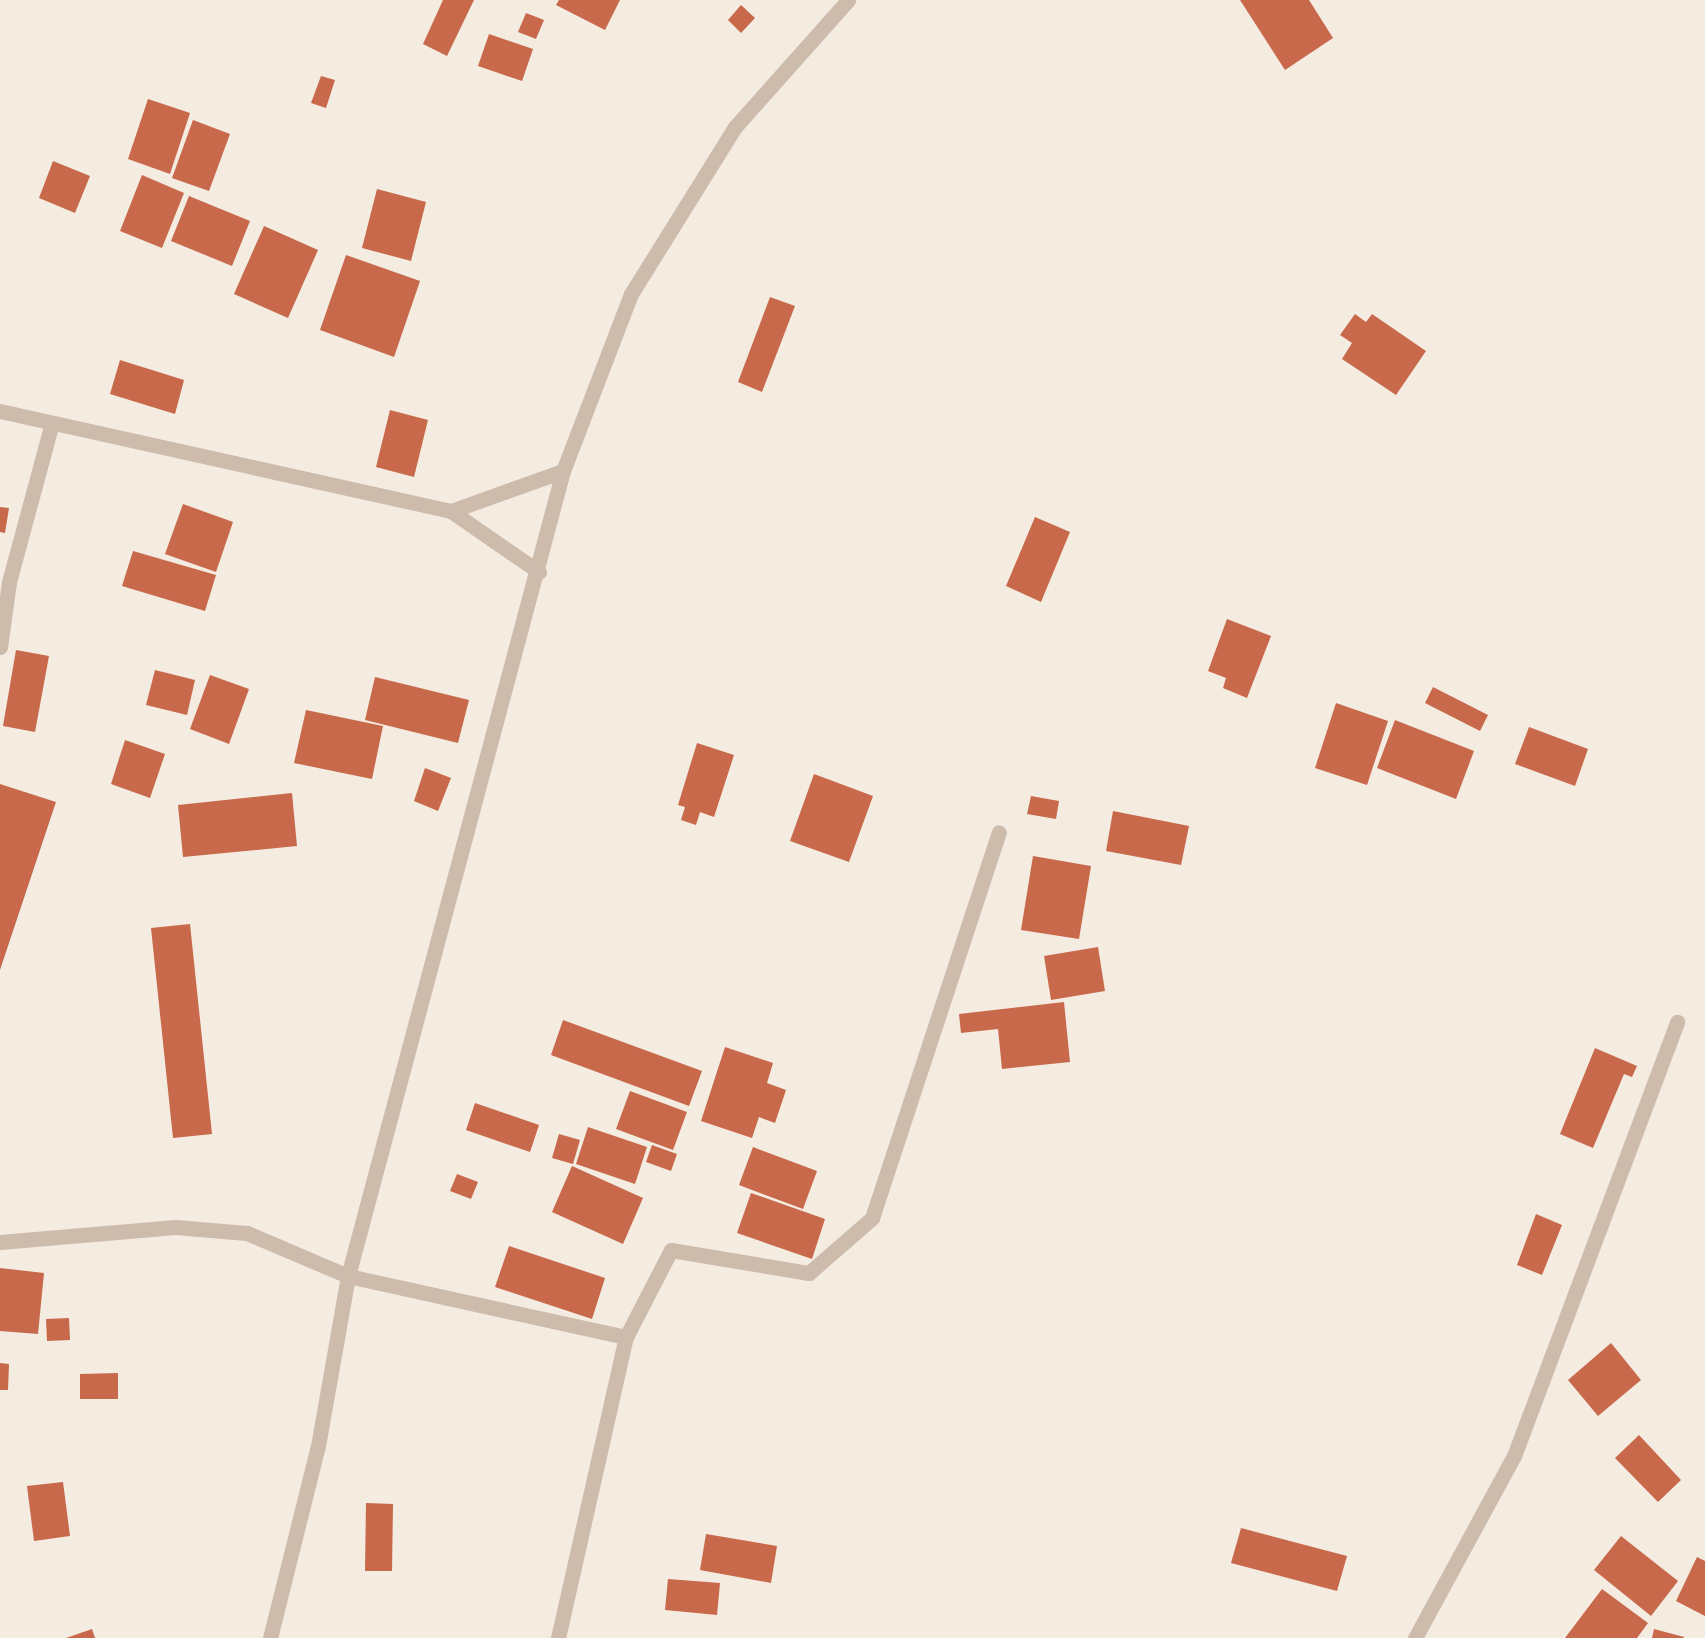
<!DOCTYPE html>
<html>
<head>
<meta charset="utf-8">
<style>
	body { margin:0 }
	#map { position:relative; width:1705px; height:1638px; overflow:hidden; background:#f4ebe1; font-family:"Public Sans",sans-serif }
	div>[style] { position:absolute }
	.building>* { inset:0; background:#c8694b }
	.minor>* { height:15px; margin:-7.5px; padding:0 7.5px; transform-origin:7.5px; border-radius:7.5px; background:#cdbbac }
	span { translate:-50% -50%; white-space:nowrap; text-align:center; line-height:1.15; -webkit-text-stroke:6px #fbf5ee; paint-order:stroke }
</style>
</head>
<body>
<div id="map">
	<div class="building">
		<i style="clip-path:polygon(443px 0,474px 0,447px 56px,423px 44px)"></i>
		<i style="clip-path:polygon(559px 0,620px 0,605px 30px,556px 5px)"></i>
		<i style="clip-path:polygon(1240px 0,1309px 0,1333px 38px,1285px 70px)"></i>
		<i style="clip-path:polygon(741px 5px,755px 18px,741px 33px,728px 20px)"></i>
		<i style="clip-path:polygon(526px 13px,544px 20px,536px 39px,518px 32px)"></i>
		<i style="clip-path:polygon(489px 34px,533px 49px,522px 81px,478px 66px)"></i>
		<i style="clip-path:polygon(321px 76px,335px 80px,326px 108px,311px 103px)"></i>
		<i style="clip-path:polygon(148px 99px,190px 113px,170px 174px,128px 159px)"></i>
		<i style="clip-path:polygon(193px 120px,230px 134px,209px 191px,172px 178px)"></i>
		<i style="clip-path:polygon(53px 161px,90px 176px,75px 213px,39px 198px)"></i>
		<i style="clip-path:polygon(142px 175px,184px 193px,162px 248px,120px 231px)"></i>
		<i style="clip-path:polygon(377px 189px,426px 202px,411px 261px,362px 248px)"></i>
		<i style="clip-path:polygon(189px 196px,250px 221px,232px 266px,171px 241px)"></i>
		<i style="clip-path:polygon(264px 226px,318px 250px,288px 318px,234px 294px)"></i>
		<i style="clip-path:polygon(346px 255px,420px 281px,394px 357px,320px 330px)"></i>
		<i style="clip-path:polygon(770px 297px,795px 306px,762px 392px,738px 382px)"></i>
		<i style="clip-path:polygon(1355px 314px,1366px 322px,1372px 314px,1426px 351px,1396px 395px,1342px 359px,1352px 343px,1340px 335px)"></i>
		<i style="clip-path:polygon(120px 360px,184px 380px,175px 414px,110px 394px)"></i>
		<i style="clip-path:polygon(390px 410px,428px 420px,414px 477px,376px 467px)"></i>
		<i style="clip-path:polygon(183px 504px,233px 522px,216px 572px,165px 554px)"></i>
		<i style="clip-path:polygon(0 507px,9px 508px,5px 533px,0 532px)"></i>
		<i style="clip-path:polygon(1035px 517px,1070px 532px,1041px 602px,1006px 586px)"></i>
		<i style="clip-path:polygon(133px 551px,216px 575px,205px 611px,122px 586px)"></i>
		<i style="clip-path:polygon(1227px 619px,1271px 636px,1247px 698px,1223px 688px,1226px 678px,1208px 671px)"></i>
		<i style="clip-path:polygon(16px 650px,49px 656px,35px 732px,3px 726px)"></i>
		<i style="clip-path:polygon(155px 670px,195px 680px,187px 715px,146px 705px)"></i>
		<i style="clip-path:polygon(210px 675px,249px 689px,229px 744px,190px 729px)"></i>
		<i style="clip-path:polygon(375px 677px,469px 700px,458px 743px,365px 720px)"></i>
		<i style="clip-path:polygon(1433px 687px,1488px 715px,1480px 731px,1425px 703px)"></i>
		<i style="clip-path:polygon(1336px 703px,1388px 721px,1367px 785px,1315px 768px)"></i>
		<i style="clip-path:polygon(306px 710px,383px 726px,372px 779px,294px 763px)"></i>
		<i style="clip-path:polygon(1395px 720px,1474px 751px,1456px 799px,1377px 768px)"></i>
		<i style="clip-path:polygon(1529px 727px,1588px 749px,1575px 786px,1515px 764px)"></i>
		<i style="clip-path:polygon(125px 740px,165px 754px,150px 798px,111px 784px)"></i>
		<i style="clip-path:polygon(697px 743px,734px 755px,714px 817px,700px 812px,696px 825px,681px 820px,685px 807px,678px 805px)"></i>
		<i style="clip-path:polygon(425px 768px,451px 778px,438px 811px,414px 801px)"></i>
		<i style="clip-path:polygon(814px 774px,873px 796px,849px 862px,790px 841px)"></i>
		<i style="clip-path:polygon(0 784px,56px 802px,0 970px)"></i>
		<i style="clip-path:polygon(292px 793px,297px 846px,183px 857px,178px 805px)"></i>
		<i style="clip-path:polygon(1031px 796px,1059px 801px,1056px 819px,1027px 814px)"></i>
		<i style="clip-path:polygon(1113px 811px,1189px 826px,1181px 865px,1106px 851px)"></i>
		<i style="clip-path:polygon(1033px 856px,1091px 866px,1079px 939px,1021px 930px)"></i>
		<i style="clip-path:polygon(190px 924px,212px 1134px,173px 1138px,151px 928px)"></i>
		<i style="clip-path:polygon(1098px 947px,1105px 991px,1051px 1000px,1044px 956px)"></i>
		<i style="clip-path:polygon(1064px 1002px,1070px 1062px,1002px 1069px,998px 1029px,961px 1033px,959px 1014px)"></i>
		<i style="clip-path:polygon(563px 1020px,702px 1071px,689px 1106px,551px 1055px)"></i>
		<i style="clip-path:polygon(725px 1047px,773px 1063px,767px 1083px,786px 1090px,775px 1123px,759px 1117px,752px 1138px,701px 1121px)"></i>
		<i style="clip-path:polygon(1595px 1048px,1637px 1066px,1632px 1077px,1624px 1074px,1593px 1148px,1560px 1134px)"></i>
		<i style="clip-path:polygon(630px 1091px,687px 1112px,673px 1150px,616px 1129px)"></i>
		<i style="clip-path:polygon(475px 1103px,539px 1125px,530px 1152px,466px 1130px)"></i>
		<i style="clip-path:polygon(588px 1127px,647px 1147px,635px 1184px,576px 1164px)"></i>
		<i style="clip-path:polygon(559px 1134px,580px 1140px,573px 1164px,552px 1158px)"></i>
		<i style="clip-path:polygon(652px 1145px,677px 1154px,671px 1171px,646px 1162px)"></i>
		<i style="clip-path:polygon(753px 1147px,817px 1171px,803px 1209px,739px 1185px)"></i>
		<i style="clip-path:polygon(572px 1166px,643px 1198px,623px 1244px,552px 1212px)"></i>
		<i style="clip-path:polygon(457px 1174px,478px 1182px,471px 1199px,450px 1191px)"></i>
		<i style="clip-path:polygon(751px 1193px,825px 1219px,812px 1259px,737px 1233px)"></i>
		<i style="clip-path:polygon(1536px 1214px,1562px 1225px,1542px 1275px,1517px 1265px)"></i>
		<i style="clip-path:polygon(509px 1246px,605px 1278px,592px 1319px,495px 1287px)"></i>
		<i style="clip-path:polygon(0 1268px,44px 1273px,38px 1334px,0 1331px)"></i>
		<i style="clip-path:polygon(69px 1318px,70px 1340px,47px 1341px,46px 1319px)"></i>
		<i style="clip-path:polygon(1611px 1343px,1641px 1380px,1598px 1416px,1568px 1380px)"></i>
		<i style="clip-path:polygon(0 1363px,9px 1364px,8px 1390px,0 1390px)"></i>
		<i style="clip-path:polygon(118px 1373px,118px 1399px,80px 1399px,80px 1374px)"></i>
		<i style="clip-path:polygon(1639px 1435px,1681px 1480px,1658px 1502px,1615px 1458px)"></i>
		<i style="clip-path:polygon(63px 1482px,70px 1536px,34px 1541px,27px 1486px)"></i>
		<i style="clip-path:polygon(366px 1503px,393px 1504px,392px 1571px,365px 1571px)"></i>
		<i style="clip-path:polygon(1241px 1528px,1347px 1556px,1337px 1591px,1231px 1563px)"></i>
		<i style="clip-path:polygon(706px 1534px,777px 1546px,771px 1583px,700px 1570px)"></i>
		<i style="clip-path:polygon(1621px 1536px,1678px 1581px,1651px 1616px,1594px 1570px)"></i>
		<i style="clip-path:polygon(1697px 1557px,1705px 1561px,1705px 1616px,1676px 1601px)"></i>
		<i style="clip-path:polygon(668px 1579px,720px 1583px,717px 1615px,665px 1610px)"></i>
		<i style="clip-path:polygon(1602px 1589px,1648px 1623px,1637px 1638px,1565px 1638px)"></i>
		<i style="clip-path:polygon(92px 1629px,95px 1638px,66px 1638px)"></i>
		<i style="clip-path:polygon(1654px 1629px,1684px 1637px,1684px 1638px,1652px 1638px)"></i>
	</div>
	<div class="minor">
		<i style="left:0;top:411px;width:462px;rotate:12.5deg"></i>
		<i style="left:451px;top:511px;width:107px;rotate:34.7deg"></i>
		<i style="left:451px;top:511px;width:119px;rotate:-19.7deg"></i>
		<i style="left:0;top:647px;width:66px;rotate:-82.1deg"></i>
		<i style="left:9px;top:582px;width:162px;rotate:-74.9deg"></i>
		<i style="left:0;top:1242px;width:176px;rotate:-4.9deg"></i>
		<i style="left:175px;top:1227px;width:72px;rotate:4.8deg"></i>
		<i style="left:247px;top:1233px;width:110px;rotate:23.1deg"></i>
		<i style="left:348px;top:1276px;width:285px;rotate:12.4deg"></i>
		<i style="left:626px;top:1337px;width:98px;rotate:-62.7deg"></i>
		<i style="left:671px;top:1250px;width:140px;rotate:9.5deg"></i>
		<i style="left:809px;top:1273px;width:84px;rotate:-41.1deg"></i>
		<i style="left:872px;top:1218px;width:406px;rotate:-71.8deg"></i>
		<i style="left:270px;top:1638px;width:198px;rotate:-76deg"></i>
		<i style="left:318px;top:1446px;width:173px;rotate:-80deg"></i>
		<i style="left:348px;top:1276px;width:833px;rotate:-75.05deg"></i>
		<i style="left:563px;top:471px;width:190px;rotate:-69deg"></i>
		<i style="left:631px;top:294px;width:197px;rotate:-58.1deg"></i>
		<i style="left:735px;top:127px;width:170px;rotate:-48.3deg"></i>
		<i style="left:558px;top:1638px;width:309px;rotate:-77.3deg"></i>
		<i style="left:1415px;top:1638px;width:207px;rotate:-61.5deg"></i>
		<i style="left:1514px;top:1456px;width:464px;rotate:-69.4deg"></i>
	</div>
</div>
</body>
</html>
